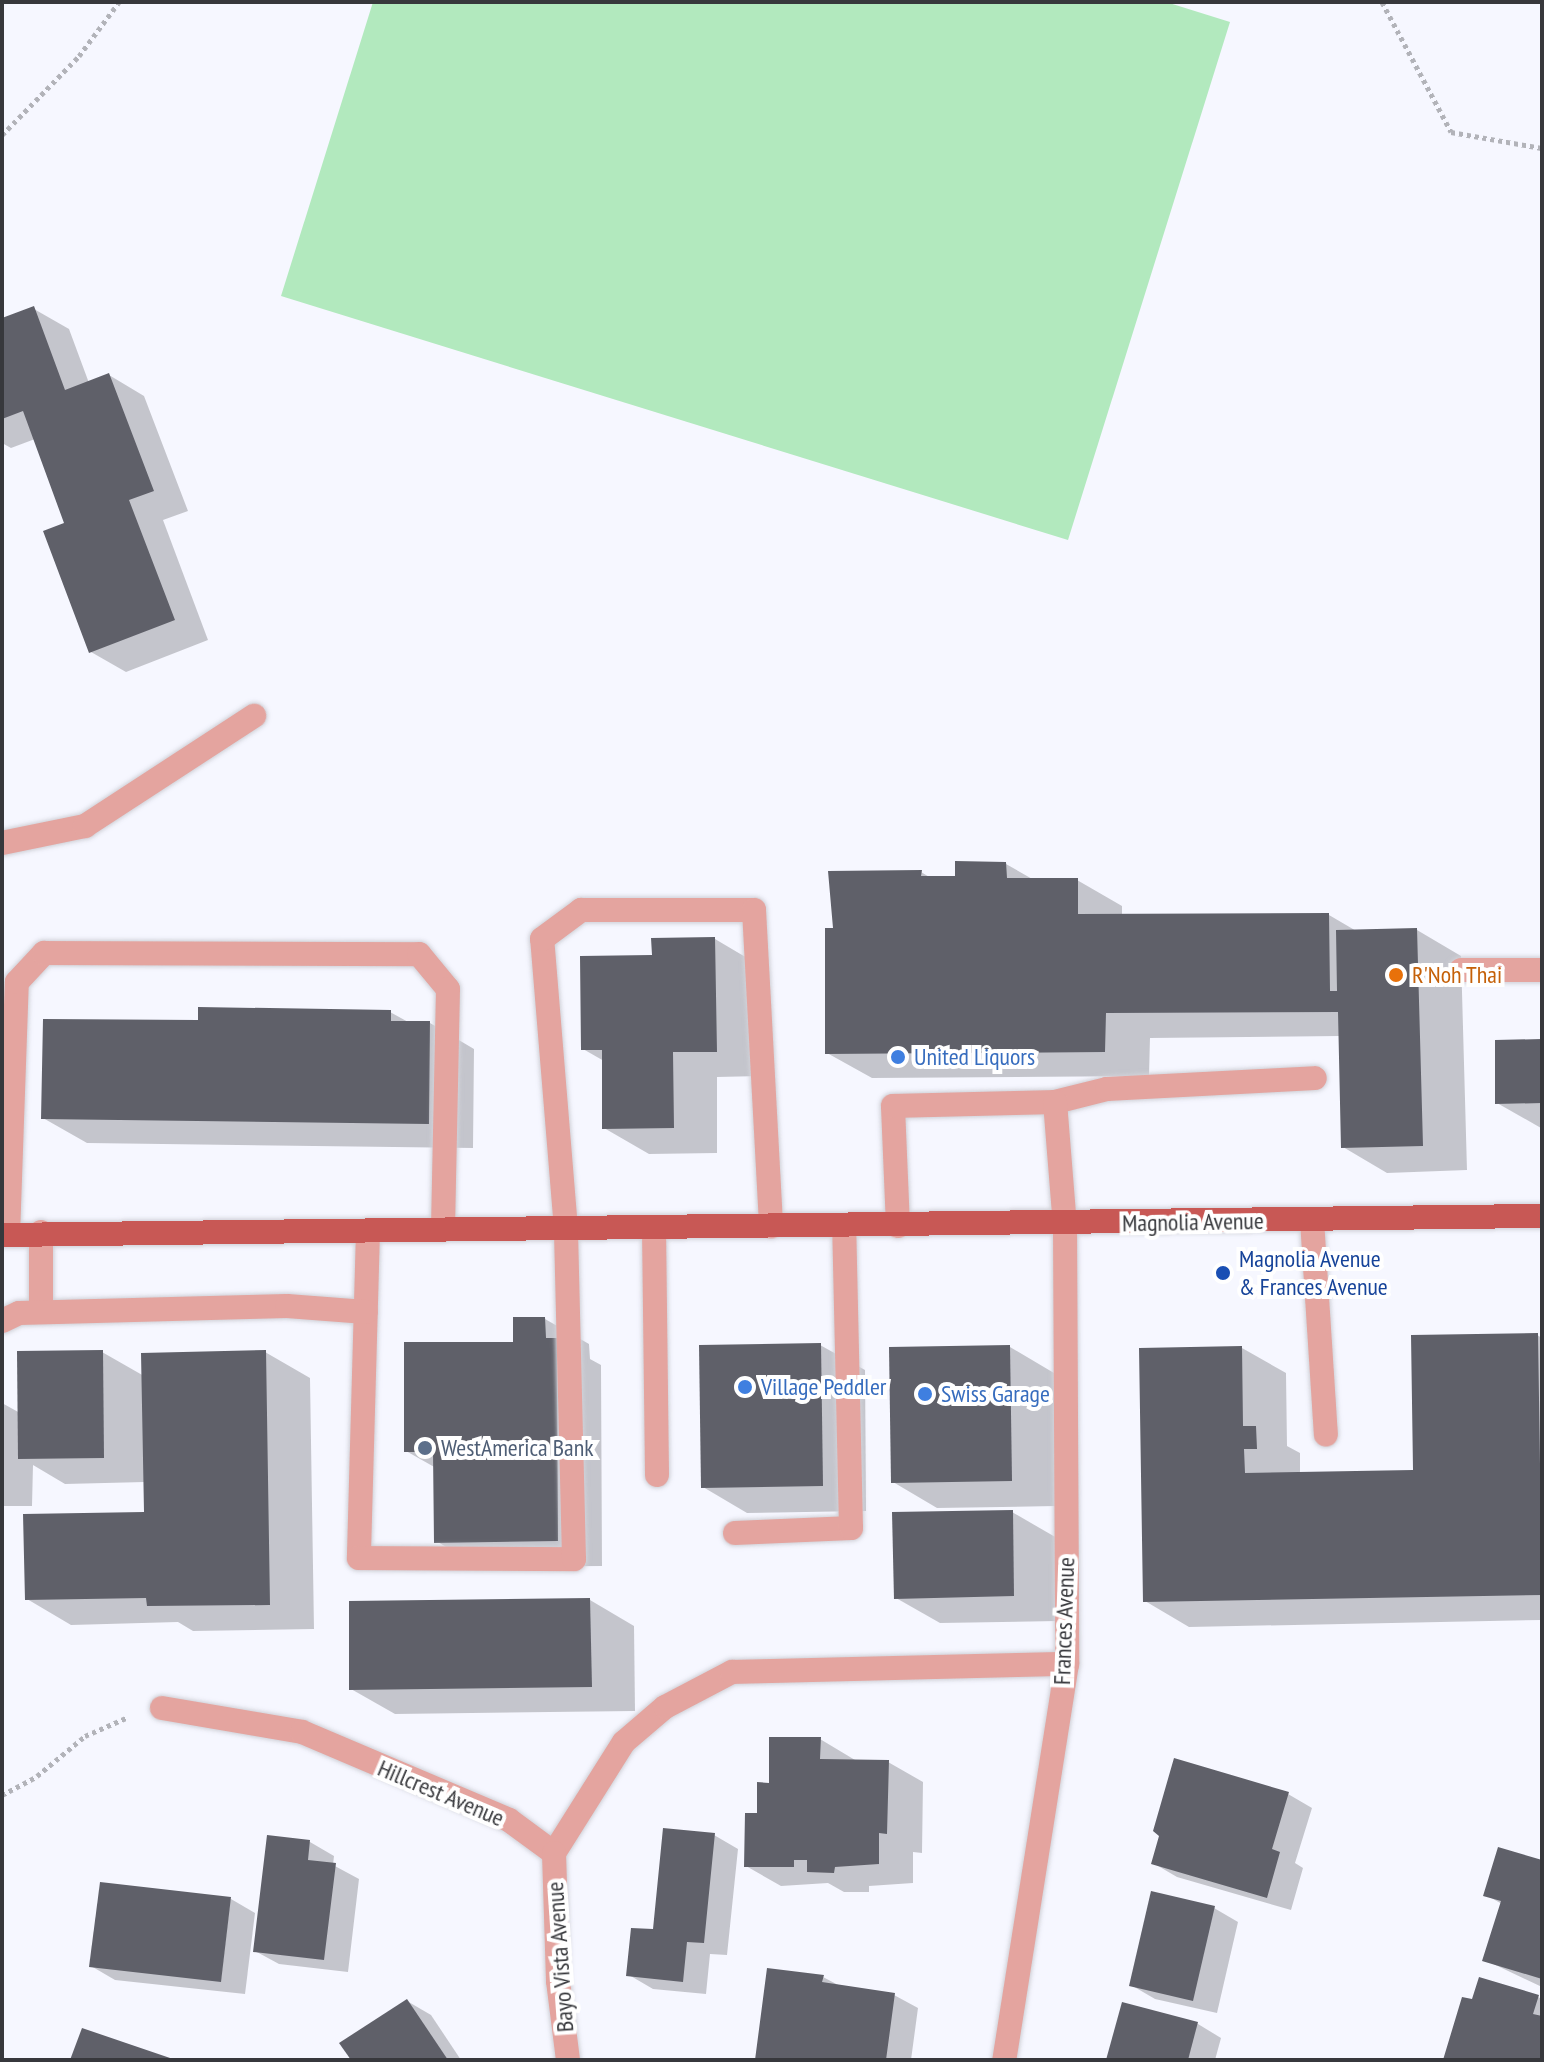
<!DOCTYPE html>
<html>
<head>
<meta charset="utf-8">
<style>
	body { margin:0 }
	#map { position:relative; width:1544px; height:2062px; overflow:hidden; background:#f6f7ff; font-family:"PT Sans Narrow",sans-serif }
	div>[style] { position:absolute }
	.green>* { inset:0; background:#b2e9be }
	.shadow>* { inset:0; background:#0003 }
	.building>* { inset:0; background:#5f6069 }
	.path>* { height:5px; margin-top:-2.5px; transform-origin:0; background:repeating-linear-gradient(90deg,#b2b3b9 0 4px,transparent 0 8px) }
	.roads { filter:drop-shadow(0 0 2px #d0d1d8) drop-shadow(0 0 2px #d0d1d8) }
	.minor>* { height:24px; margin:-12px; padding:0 12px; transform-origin:12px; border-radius:12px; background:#e4a49f }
	.major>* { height:24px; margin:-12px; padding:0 12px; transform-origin:12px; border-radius:12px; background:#c85855 }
	.dots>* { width:22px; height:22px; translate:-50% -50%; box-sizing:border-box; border:4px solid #fff; border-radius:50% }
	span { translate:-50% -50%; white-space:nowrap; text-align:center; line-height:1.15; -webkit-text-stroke:8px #fff; paint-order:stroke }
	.food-label { font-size:24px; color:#c56008 }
	.left { translate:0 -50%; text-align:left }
	.shop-label { font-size:24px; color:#366cbe }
	.street-label { font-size:24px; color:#37383c }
	.transit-label { font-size:24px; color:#164399 }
	.service-label { font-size:24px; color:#4e5e75 }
	.frame { position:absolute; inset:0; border:4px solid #37383c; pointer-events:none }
</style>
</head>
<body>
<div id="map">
	<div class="green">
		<i style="clip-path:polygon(373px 2px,1166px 2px,1230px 22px,1068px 540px,281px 296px)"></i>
	</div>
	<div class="shadow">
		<i style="clip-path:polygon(34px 309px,69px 329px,89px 383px,109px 375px,144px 396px,188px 511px,163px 520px,208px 640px,126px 672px,91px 652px,67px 524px,35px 439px,11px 448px,2px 443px,2px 320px)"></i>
		<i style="clip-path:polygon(1006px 864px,1034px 880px,1077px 880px,1122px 906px,1122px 916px,1329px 915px,1358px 932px,1417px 930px,1461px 956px,1467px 1170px,1387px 1173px,1343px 1147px,1340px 1036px,1150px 1038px,1149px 1076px,872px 1078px,827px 1053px,836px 930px,921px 872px,931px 878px,957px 878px)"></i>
		<i style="clip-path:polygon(715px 939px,759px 965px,761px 1076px,717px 1077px,717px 1153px,649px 1154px,604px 1128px,604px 1061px,583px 1049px)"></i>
		<i style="clip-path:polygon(390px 1012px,410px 1023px,430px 1023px,474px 1049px,473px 1148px,87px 1143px,43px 1118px,200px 1022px)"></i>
		<i style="clip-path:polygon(1542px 1041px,1542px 1128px,1541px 1128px,1497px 1103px)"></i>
		<i style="clip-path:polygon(545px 1319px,589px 1344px,590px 1359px,601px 1365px,602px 1566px,481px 1567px,436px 1541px,436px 1468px,406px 1451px)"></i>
		<i style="clip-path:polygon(1537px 1335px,1542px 1338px,1542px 1620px,1189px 1627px,1145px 1601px,1242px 1348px,1286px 1373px,1287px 1446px,1300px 1453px,1300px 1474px,1415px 1472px)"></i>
		<i style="clip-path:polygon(820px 1345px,865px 1370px,866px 1511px,747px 1513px,703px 1487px)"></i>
		<i style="clip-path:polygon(1010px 1347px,1054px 1373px,1056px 1506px,937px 1508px,893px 1482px)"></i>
		<i style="clip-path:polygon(102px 1352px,144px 1376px,265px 1352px,310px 1378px,314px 1629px,193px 1631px,178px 1622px,71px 1625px,27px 1599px,146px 1514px,145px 1482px,65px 1484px,33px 1465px,32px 1506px,2px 1506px,2px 1403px,20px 1413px)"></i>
		<i style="clip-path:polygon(1012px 1512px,1057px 1538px,1058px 1621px,940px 1623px,896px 1598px)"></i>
		<i style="clip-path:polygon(590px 1600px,634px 1626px,635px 1711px,395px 1714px,351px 1689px)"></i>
		<i style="clip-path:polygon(820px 1739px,855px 1760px,888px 1762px,923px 1782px,922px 1853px,913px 1852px,913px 1883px,869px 1886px,869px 1892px,844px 1892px,828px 1883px,781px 1886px,746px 1866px,771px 1785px)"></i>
		<i style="clip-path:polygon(1288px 1794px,1312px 1808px,1295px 1863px,1303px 1868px,1291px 1910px,1177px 1877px,1153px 1863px)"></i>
		<i style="clip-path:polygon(714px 1835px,738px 1849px,727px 1955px,710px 1954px,706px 1994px,653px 1989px,629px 1975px)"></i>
		<i style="clip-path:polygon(269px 1837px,310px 1842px,334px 1856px,333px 1865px,359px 1879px,348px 1972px,279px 1964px,255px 1951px)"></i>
		<i style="clip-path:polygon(1542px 1862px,1542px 1987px,1485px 1960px,1502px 1904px,1486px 1895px)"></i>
		<i style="clip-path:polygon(231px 1899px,255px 1913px,245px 1994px,115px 1980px,91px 1966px)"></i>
		<i style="clip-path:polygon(1214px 1908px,1238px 1922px,1217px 2013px,1155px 1999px,1131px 1985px)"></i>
		<i style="clip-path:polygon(823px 1977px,842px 1987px,894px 1995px,918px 2008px,911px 2060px,757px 2060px)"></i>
		<i style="clip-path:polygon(1538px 1997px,1542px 1999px,1542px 2060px,1445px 2060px)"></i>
		<i style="clip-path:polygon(407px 2001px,431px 2015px,461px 2060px,353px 2060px)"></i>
		<i style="clip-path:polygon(1124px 2004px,1198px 2024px,1221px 2038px,1215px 2060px,1108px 2060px)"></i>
	</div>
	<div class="building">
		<i style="clip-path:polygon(34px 306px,65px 390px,109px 373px,154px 491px,129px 500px,175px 620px,89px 653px,43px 531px,64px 523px,23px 411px,2px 419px,2px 318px)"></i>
		<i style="clip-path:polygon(955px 861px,1006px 862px,1007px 878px,1078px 878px,1078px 914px,1329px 913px,1330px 991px,1337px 991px,1336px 930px,1417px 928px,1423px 1146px,1341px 1148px,1338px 1012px,1106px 1013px,1105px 1052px,825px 1054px,825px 928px,833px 928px,828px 871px,922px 870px,921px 876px,955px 876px)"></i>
		<i style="clip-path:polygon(715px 937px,717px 1052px,673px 1052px,674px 1128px,602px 1129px,602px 1050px,581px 1050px,580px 956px,652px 955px,651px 938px)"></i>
		<i style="clip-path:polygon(198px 1007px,391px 1010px,391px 1021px,430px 1021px,429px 1124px,41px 1119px,43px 1019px,198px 1020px)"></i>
		<i style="clip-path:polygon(1542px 1039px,1542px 1103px,1495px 1104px,1495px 1040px)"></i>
		<i style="clip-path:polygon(513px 1317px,545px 1317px,546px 1338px,557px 1338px,558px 1541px,434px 1543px,433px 1452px,404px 1452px,404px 1342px,513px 1342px)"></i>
		<i style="clip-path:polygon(1538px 1333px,1542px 1595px,1143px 1602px,1139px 1348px,1242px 1346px,1243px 1426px,1256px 1426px,1257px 1449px,1244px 1449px,1245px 1473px,1413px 1470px,1411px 1335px)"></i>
		<i style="clip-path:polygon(821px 1343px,823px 1486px,701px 1488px,699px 1345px)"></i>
		<i style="clip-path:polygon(1010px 1345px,1012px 1481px,891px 1483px,889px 1347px)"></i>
		<i style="clip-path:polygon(103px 1350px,104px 1458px,18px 1459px,17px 1351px)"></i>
		<i style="clip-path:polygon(266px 1350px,270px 1605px,147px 1606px,146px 1598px,25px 1600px,23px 1514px,144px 1512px,141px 1353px)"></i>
		<i style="clip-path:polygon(1013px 1510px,1014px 1596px,894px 1599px,892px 1512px)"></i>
		<i style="clip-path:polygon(590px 1598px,592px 1687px,349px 1690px,349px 1601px)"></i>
		<i style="clip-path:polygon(769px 1737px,821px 1737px,820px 1759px,889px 1760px,887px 1834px,879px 1833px,879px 1864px,835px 1867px,834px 1873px,807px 1872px,807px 1860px,794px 1860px,794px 1867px,744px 1867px,745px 1813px,757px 1813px,757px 1782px,769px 1783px)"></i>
		<i style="clip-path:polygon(1174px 1758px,1289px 1792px,1272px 1849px,1280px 1852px,1267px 1898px,1151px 1864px,1159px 1836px,1153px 1831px)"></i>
		<i style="clip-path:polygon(663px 1828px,715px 1833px,704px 1943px,687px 1942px,683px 1982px,626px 1976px,631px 1928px,653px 1929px)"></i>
		<i style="clip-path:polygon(267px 1835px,310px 1840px,308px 1860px,336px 1863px,324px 1960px,253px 1952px)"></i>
		<i style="clip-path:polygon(1498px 1847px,1542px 1860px,1542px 1979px,1482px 1961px,1501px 1901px,1483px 1896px)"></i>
		<i style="clip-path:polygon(100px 1882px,231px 1897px,221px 1982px,89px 1967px)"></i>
		<i style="clip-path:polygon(1151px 1891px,1215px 1906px,1193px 2001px,1129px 1986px)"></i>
		<i style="clip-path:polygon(767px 1968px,824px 1975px,822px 1982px,895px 1993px,886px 2060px,755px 2060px)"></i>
		<i style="clip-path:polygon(1479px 1977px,1539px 1995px,1533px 2014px,1542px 2016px,1542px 2060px,1443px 2060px,1462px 1997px,1472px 1999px)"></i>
		<i style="clip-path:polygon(407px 1999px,448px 2060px,351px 2060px,339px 2043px)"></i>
		<i style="clip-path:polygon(1122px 2002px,1198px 2022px,1188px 2060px,1106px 2060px)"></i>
		<i style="clip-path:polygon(82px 2028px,173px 2059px,173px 2060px,70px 2060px)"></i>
	</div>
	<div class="path">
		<i style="left:1382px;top:2px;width:147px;rotate:62deg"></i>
		<i style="left:1451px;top:132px;width:92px;rotate:10deg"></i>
		<i style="left:2px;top:135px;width:110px;rotate:-45.7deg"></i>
		<i style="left:79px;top:56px;width:67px;rotate:-53.5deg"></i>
		<i style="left:2px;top:1795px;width:40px;rotate:-28deg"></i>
		<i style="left:37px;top:1776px;width:62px;rotate:-39.8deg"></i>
		<i style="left:85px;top:1736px;width:45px;rotate:-23.7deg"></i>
	</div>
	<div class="roads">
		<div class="minor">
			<i style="left:2px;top:843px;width:85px;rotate:-11.6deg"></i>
			<i style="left:85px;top:826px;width:202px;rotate:-33.1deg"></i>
			<i style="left:1461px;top:970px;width:81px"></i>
			<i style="left:1055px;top:1102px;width:54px;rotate:-14deg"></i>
			<i style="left:1107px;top:1089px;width:208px;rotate:-3deg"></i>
			<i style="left:1312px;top:1220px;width:215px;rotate:86.3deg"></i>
			<i style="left:898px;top:1226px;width:120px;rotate:-92.4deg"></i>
			<i style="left:893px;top:1106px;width:162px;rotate:-1.4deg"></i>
			<i style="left:1055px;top:1102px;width:123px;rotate:85.4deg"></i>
			<i style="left:1065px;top:1225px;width:439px;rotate:89.7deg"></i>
			<i style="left:1067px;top:1664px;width:401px;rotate:99deg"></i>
			<i style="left:654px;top:1228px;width:247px;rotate:89.3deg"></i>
			<i style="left:368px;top:1231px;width:327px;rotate:91.6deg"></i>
			<i style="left:359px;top:1558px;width:215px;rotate:0.3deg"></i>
			<i style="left:574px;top:1559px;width:330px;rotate:-91.4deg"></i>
			<i style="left:566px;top:1229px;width:291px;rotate:-94.7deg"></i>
			<i style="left:542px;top:939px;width:49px;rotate:-36.6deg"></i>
			<i style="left:581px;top:910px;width:173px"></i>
			<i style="left:754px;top:910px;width:317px;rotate:86.9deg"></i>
			<i style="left:41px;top:1232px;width:80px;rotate:90deg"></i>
			<i style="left:8px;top:1235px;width:253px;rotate:-88deg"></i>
			<i style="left:17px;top:982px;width:40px;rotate:-47deg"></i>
			<i style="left:44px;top:953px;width:375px;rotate:0.2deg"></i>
			<i style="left:419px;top:954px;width:45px;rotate:50.4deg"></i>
			<i style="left:448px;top:989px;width:241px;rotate:91.2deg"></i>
			<i style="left:2px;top:1321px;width:19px;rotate:-25deg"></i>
			<i style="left:19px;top:1313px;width:268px;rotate:-1.5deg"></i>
			<i style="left:287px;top:1306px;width:79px;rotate:4.3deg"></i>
			<i style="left:735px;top:1533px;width:116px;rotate:-2.5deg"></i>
			<i style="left:851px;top:1528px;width:302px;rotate:-91.3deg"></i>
			<i style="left:162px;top:1708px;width:142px;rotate:9.7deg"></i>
			<i style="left:302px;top:1732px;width:225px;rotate:23deg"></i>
			<i style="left:509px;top:1820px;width:56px;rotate:36.3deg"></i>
			<i style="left:554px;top:1853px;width:131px;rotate:-57.8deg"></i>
			<i style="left:624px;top:1742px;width:54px;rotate:-40.5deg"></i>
			<i style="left:665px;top:1707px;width:76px;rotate:-27.6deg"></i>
			<i style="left:732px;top:1672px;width:335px;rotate:-1.4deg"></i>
			<i style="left:554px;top:1853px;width:128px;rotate:88.2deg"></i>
			<i style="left:558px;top:1981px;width:80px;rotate:82.8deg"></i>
		</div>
		<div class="major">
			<i style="left:2px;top:1235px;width:1540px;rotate:-0.71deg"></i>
		</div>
	</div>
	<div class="dots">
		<i style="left:1396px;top:975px;background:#e8710a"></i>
		<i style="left:898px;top:1057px;background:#3f7fe0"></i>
		<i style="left:1223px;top:1273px;background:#1a4fb4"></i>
		<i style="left:745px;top:1387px;background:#3f7fe0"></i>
		<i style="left:925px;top:1394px;background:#3f7fe0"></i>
		<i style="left:425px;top:1448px;background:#5c6f8a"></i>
	</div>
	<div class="food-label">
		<span class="left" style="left:1412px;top:975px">R'Noh Thai</span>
	</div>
	<div class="shop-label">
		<span class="left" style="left:914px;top:1057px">United Liquors</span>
		<span class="left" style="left:761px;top:1387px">Village Peddler</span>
		<span class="left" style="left:941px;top:1394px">Swiss Garage</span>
	</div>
	<div class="street-label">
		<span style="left:1193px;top:1222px;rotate:-1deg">Magnolia Avenue</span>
		<span style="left:1064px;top:1621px;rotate:-88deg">Frances Avenue</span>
		<span style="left:441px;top:1793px;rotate:23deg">Hillcrest Avenue</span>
		<span style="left:560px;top:1957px;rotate:-94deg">Bayo Vista Avenue</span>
	</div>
	<div class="transit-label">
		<span class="left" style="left:1239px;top:1273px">Magnolia Avenue<br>&amp; Frances Avenue</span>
	</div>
	<div class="service-label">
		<span class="left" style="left:441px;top:1448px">WestAmerica Bank</span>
	</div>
	<div class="frame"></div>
</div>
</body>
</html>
